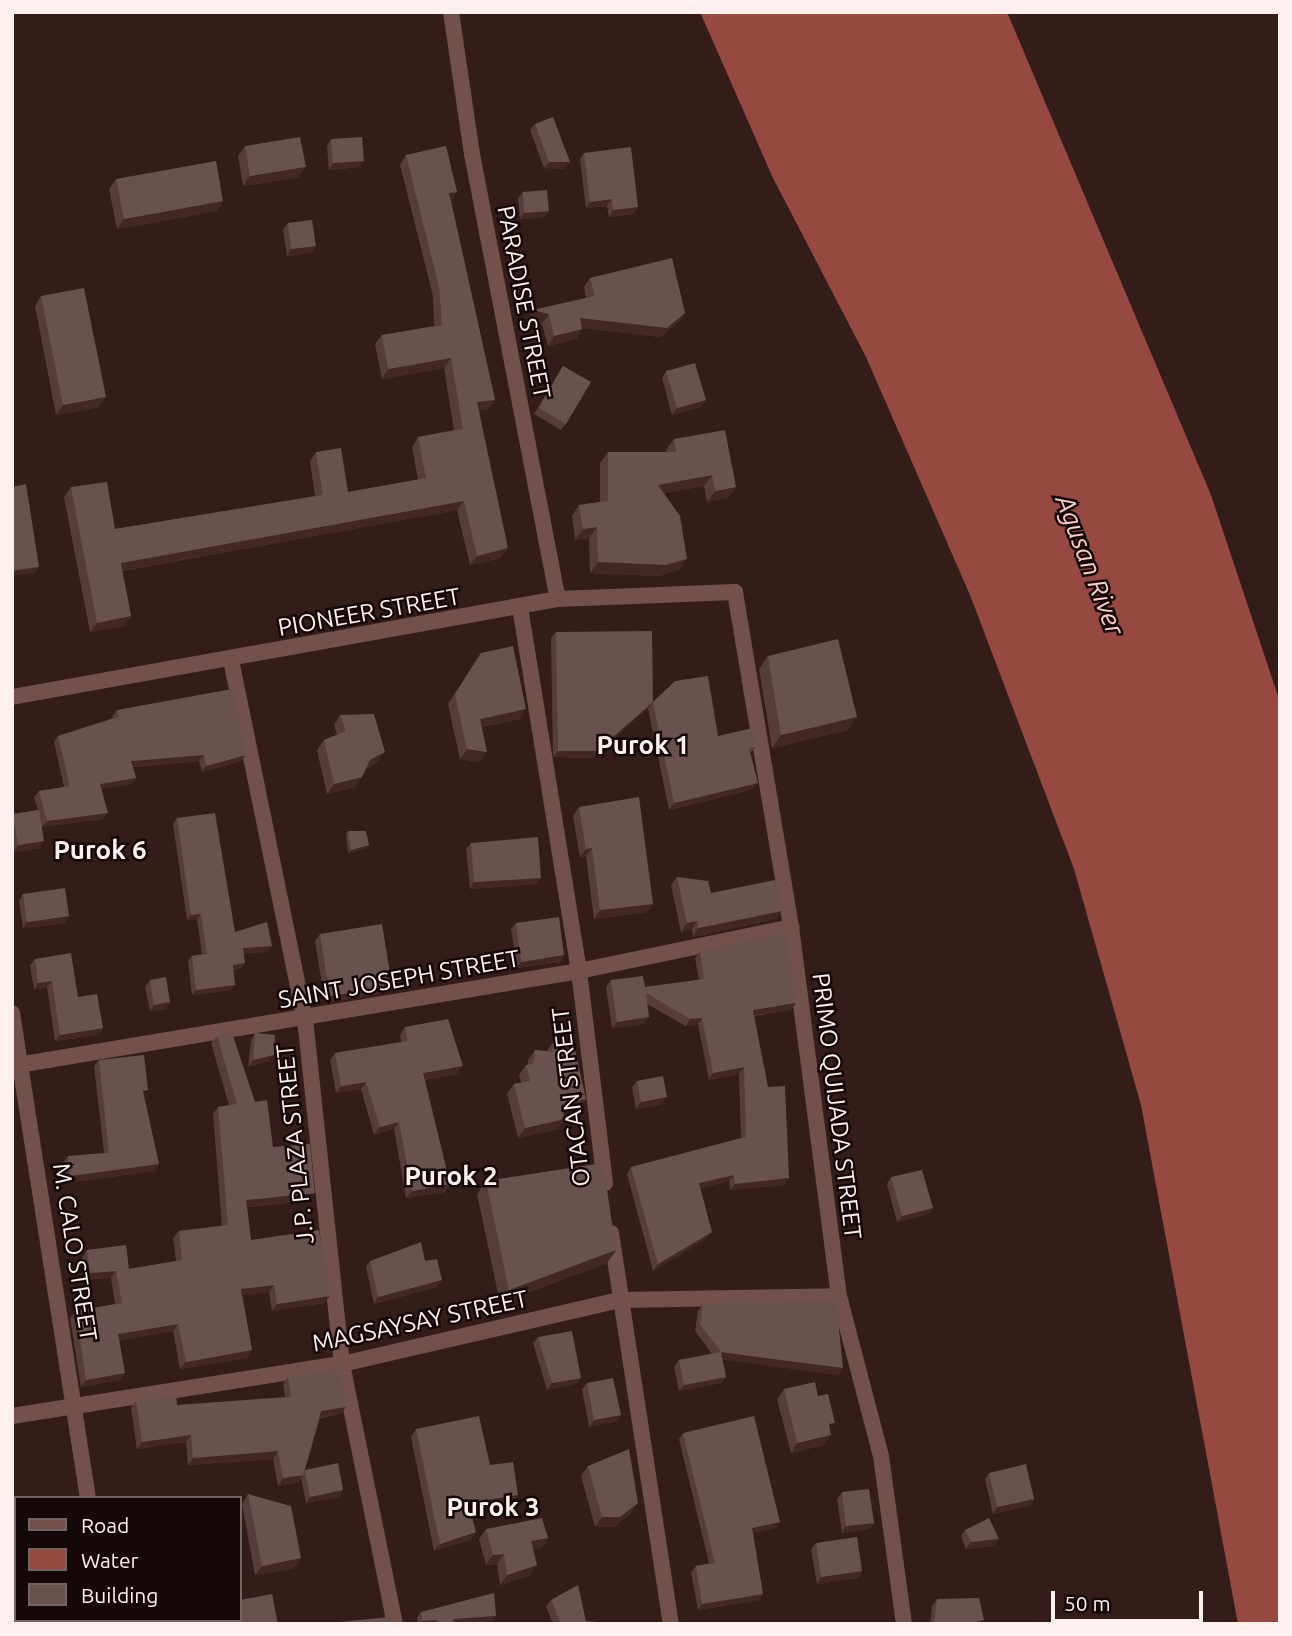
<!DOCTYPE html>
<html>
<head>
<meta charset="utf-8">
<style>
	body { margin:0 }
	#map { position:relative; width:1292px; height:1636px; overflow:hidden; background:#341c19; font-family:Ubuntu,sans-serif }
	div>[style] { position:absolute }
	.water>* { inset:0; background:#954940 }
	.street>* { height:16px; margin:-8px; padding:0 8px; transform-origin:8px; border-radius:8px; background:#72504b }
	.wall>* { inset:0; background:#573d3a }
	.shaded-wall>* { inset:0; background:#412824 }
	.building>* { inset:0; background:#69514d }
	span { translate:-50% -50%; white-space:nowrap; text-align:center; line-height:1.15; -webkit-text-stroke:5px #140908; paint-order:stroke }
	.street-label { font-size:24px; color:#fef0ee }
	.water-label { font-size:26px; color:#fdcfc8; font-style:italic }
	.neighbourhood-label { font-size:26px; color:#fef0ee; font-weight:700 }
	.frame { position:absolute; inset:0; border:14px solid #fef0ee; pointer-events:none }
	.legend { position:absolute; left:14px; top:1496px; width:228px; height:126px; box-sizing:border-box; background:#140908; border:2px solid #726564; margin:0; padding:9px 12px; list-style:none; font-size:21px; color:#fef0ee }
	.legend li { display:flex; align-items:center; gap:14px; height:35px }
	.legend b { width:35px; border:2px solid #726564 }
	.scale { position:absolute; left:1051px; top:1591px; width:152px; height:32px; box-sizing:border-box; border:4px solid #fef0ee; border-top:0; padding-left:9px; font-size:21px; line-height:24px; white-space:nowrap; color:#fef0ee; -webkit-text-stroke:5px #140908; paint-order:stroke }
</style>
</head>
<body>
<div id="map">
	<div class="water">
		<i style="clip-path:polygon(700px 12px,1007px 12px,1211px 495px,1280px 702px,1280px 1624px,1238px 1624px,1141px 1105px,1074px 869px,970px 595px,866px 357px,773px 178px)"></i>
	</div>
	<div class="street">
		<i style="left:451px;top:12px;width:144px;rotate:81.6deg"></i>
		<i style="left:472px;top:154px;width:453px;rotate:79.1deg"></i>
		<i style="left:520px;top:607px;width:369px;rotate:80.8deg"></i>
		<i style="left:579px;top:971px;width:214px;rotate:83deg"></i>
		<i style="left:231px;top:660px;width:367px;rotate:78.4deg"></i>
		<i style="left:305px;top:1019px;width:347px;rotate:83.9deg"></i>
		<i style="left:342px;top:1364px;width:265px;rotate:78.5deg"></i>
		<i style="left:12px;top:697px;width:555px;rotate:-10.18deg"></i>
		<i style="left:558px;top:599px;width:177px;rotate:-2.3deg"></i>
		<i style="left:735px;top:592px;width:340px;rotate:80.5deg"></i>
		<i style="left:791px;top:927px;width:372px;rotate:82.6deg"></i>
		<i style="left:839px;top:1296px;width:165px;rotate:75.3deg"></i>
		<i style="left:881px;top:1456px;width:170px;rotate:82.2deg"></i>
		<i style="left:12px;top:1013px;width:491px;rotate:81.1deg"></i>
		<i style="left:12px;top:1066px;width:575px;rotate:-9.51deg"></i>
		<i style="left:579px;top:971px;width:217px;rotate:-11.7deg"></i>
		<i style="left:611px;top:1233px;width:396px;rotate:81.3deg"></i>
		<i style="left:12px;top:1416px;width:334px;rotate:-9deg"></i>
		<i style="left:342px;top:1364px;width:284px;rotate:-13deg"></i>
		<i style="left:619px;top:1300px;width:220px;rotate:-1deg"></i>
		<i style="left:106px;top:1620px;width:4px;rotate:90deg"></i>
	</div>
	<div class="wall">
		<i style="clip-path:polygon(535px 124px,565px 169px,544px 168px,530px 130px)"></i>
		<i style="clip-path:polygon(331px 139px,364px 161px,360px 167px,329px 170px,327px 146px)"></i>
		<i style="clip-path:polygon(245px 146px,299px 177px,243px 186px,238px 156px)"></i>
		<i style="clip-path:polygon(584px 153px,634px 214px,609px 217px,607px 206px,586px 208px,580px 159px)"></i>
		<i style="clip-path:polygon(406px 155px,457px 192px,451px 200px,495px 400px,488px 409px,479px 410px,501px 558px,470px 565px,457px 510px,122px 571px,131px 616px,124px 626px,90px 632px,64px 497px,71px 487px,115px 529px,315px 496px,310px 461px,316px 452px,348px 492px,418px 480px,412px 447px,418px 437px,454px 430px,444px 368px,382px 379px,375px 344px,382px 335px,434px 326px,433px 296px,400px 165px)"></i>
		<i style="clip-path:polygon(116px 179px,223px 201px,217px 211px,117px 229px,109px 189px)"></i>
		<i style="clip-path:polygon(523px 192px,549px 211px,544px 217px,520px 219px,518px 198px)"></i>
		<i style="clip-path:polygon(288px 223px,316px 246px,311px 253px,287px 256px,283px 230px)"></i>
		<i style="clip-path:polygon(590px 278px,685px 313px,679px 322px,660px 337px,582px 328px,582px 329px,576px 339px,548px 346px,542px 324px,526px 320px,533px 310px,586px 298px,584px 287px)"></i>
		<i style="clip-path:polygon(41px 296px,99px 407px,56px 415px,35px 306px)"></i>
		<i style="clip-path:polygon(563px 366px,566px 424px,561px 430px,534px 414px)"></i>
		<i style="clip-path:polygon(666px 371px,706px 400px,701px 407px,672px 415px,662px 378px)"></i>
		<i style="clip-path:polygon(674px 439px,736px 487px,728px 498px,707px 502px,704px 486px,664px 493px,679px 570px,658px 576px,590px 573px,589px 538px,575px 540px,572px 516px,579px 505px,600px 502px,600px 463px,608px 452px,666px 452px,666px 450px)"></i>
		<i style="clip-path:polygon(556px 632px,653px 702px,718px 736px,756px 747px,750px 753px,753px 789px,669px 810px,648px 708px,592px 758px,553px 757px,551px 638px)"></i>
		<i style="clip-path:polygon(481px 653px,520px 719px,481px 727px,487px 752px,480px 762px,460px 759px,448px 704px)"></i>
		<i style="clip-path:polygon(768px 656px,848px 730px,772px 748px,759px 669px)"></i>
		<i style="clip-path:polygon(117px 710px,241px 761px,202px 772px,199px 761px,133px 767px,136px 778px,131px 784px,101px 789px,103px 819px,42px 827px,40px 848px,14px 852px,12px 844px,13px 814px,38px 810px,34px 797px,39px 791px,64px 787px,54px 742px,58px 736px,113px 718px,112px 717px)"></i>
		<i style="clip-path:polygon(340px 715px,378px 761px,366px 769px,355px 787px,327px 794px,317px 750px,324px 740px,337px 735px,334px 725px)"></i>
		<i style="clip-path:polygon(579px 807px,653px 904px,647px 912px,594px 919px,586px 856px,580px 857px,573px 816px)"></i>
		<i style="clip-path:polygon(177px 818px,235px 932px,272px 946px,268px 952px,244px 953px,241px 969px,233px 970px,235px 985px,231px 990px,192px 995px,188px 961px,192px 956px,202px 954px,197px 919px,187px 920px,173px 824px)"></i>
		<i style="clip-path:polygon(348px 831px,369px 845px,367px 848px,348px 853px,346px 834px)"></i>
		<i style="clip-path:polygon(471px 843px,541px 878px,536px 884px,470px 889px,466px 849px)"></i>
		<i style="clip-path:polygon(677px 877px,711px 893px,782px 911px,776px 919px,693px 937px,692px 929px,681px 932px,671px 885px)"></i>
		<i style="clip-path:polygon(23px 894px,69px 916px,65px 923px,23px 928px,19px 901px)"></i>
		<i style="clip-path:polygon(516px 923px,564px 955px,560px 962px,517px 968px,511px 929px)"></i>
		<i style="clip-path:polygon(320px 934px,388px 992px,325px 1003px,315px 941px)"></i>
		<i style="clip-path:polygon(700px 951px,791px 1010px,754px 1016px,784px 1185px,730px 1190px,729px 1181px,700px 1188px,707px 1238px,653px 1271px,627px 1174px,631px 1167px,741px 1138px,739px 1074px,709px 1080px,698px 1024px,686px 1026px,647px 1004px,644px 1024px,612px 1028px,606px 987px,611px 980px,645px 987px,699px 980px,695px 958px)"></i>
		<i style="clip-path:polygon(35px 959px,78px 997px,103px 1028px,98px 1035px,55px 1041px,47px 987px,34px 990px,30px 965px)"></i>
		<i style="clip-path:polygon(150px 980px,170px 1002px,166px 1009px,150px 1011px,145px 987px)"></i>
		<i style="clip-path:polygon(405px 1027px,457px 1074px,425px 1080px,450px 1184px,445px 1192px,406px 1198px,394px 1129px,374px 1135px,361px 1089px,336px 1093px,330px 1060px,335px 1053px,401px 1042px,400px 1035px)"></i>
		<i style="clip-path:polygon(255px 1033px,269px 1061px,248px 1067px,251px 1040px)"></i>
		<i style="clip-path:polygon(217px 1036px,255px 1102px,273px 1147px,309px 1201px,247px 1207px,251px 1240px,330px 1296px,324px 1303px,272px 1311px,269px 1292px,242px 1295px,252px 1350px,247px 1358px,180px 1369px,173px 1331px,119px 1340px,125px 1373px,120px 1380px,81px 1387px,70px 1318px,76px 1311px,115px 1304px,111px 1278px,85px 1280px,82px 1258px,87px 1250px,129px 1269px,176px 1261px,173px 1238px,179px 1231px,222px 1226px,213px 1114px,218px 1107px,229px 1105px,211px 1043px)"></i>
		<i style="clip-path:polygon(553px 1042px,586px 1099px,579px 1109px,563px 1112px,558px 1129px,518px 1138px,507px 1094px,514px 1084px,521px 1083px,519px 1075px,526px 1065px,528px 1065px,528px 1060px,535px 1050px,547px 1051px)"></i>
		<i style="clip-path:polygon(99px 1060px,144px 1096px,155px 1171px,65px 1183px,63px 1163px,68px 1156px,104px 1153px,94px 1066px)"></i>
		<i style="clip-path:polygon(637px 1081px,662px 1104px,636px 1109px,632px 1087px)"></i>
		<i style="clip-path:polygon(891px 1177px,933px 1208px,928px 1214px,897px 1222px,887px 1184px)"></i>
		<i style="clip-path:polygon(486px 1181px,616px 1250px,607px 1263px,500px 1303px,477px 1194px)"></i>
		<i style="clip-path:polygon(370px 1261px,425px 1261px,437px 1287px,374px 1304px,366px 1267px)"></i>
		<i style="clip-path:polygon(703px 1304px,839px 1375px,722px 1359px,726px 1377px,721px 1383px,679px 1391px,674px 1367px,679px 1360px,712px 1354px,695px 1331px,698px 1311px)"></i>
		<i style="clip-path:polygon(538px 1337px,581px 1378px,576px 1384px,547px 1390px,533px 1343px)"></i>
		<i style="clip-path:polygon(288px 1377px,341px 1414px,320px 1418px,305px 1470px,343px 1490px,339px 1497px,306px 1503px,301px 1478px,298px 1482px,278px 1486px,273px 1459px,188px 1465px,186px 1442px,137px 1449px,131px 1408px,136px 1401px,177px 1405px,285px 1397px,283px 1384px)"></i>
		<i style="clip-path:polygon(587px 1383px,621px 1415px,616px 1421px,589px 1427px,582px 1389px)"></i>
		<i style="clip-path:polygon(784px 1389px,818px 1396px,830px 1430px,824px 1445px,791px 1453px,777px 1399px)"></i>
		<i style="clip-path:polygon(416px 1429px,490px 1465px,513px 1503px,470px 1509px,476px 1532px,470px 1540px,434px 1551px,411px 1437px)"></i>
		<i style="clip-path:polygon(683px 1433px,780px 1522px,775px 1528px,753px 1533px,763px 1594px,759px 1600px,698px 1610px,691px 1572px,696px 1566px,709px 1563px,679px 1439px)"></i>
		<i style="clip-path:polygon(588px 1466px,631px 1513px,614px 1527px,595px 1527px,581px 1476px)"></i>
		<i style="clip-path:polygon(989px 1473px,1034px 1499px,1029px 1506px,993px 1514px,985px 1479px)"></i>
		<i style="clip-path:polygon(842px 1492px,874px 1523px,869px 1529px,842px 1533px,837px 1499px)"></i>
		<i style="clip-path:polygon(248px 1494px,301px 1558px,294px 1568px,255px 1575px,242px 1504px)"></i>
		<i style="clip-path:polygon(486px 1529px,548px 1538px,541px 1548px,533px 1549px,530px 1575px,500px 1585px,497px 1564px,486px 1565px,479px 1539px)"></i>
		<i style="clip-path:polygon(965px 1530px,994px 1546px,966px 1549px,961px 1536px)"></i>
		<i style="clip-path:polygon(816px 1543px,862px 1571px,858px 1578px,817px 1584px,811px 1549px)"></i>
		<i style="clip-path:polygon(937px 1599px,981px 1624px,930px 1624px,932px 1606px)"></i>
		<i style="clip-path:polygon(551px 1600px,586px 1621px,598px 1624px,553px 1624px,546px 1606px)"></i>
		<i style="clip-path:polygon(421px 1612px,492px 1621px,454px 1624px,418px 1624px,417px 1617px)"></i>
		<i style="clip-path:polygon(169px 1620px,240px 1620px,278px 1624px,168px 1624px)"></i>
	</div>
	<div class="shaded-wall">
		<i style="clip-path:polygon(364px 161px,360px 167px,329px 170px,333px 163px)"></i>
		<i style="clip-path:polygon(549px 162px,570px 162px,565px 169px,544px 168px)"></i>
		<i style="clip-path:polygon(306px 167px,299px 177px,243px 186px,250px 176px)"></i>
		<i style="clip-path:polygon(457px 192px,450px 201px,449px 193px)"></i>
		<i style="clip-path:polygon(612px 199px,607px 206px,586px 208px,590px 202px)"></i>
		<i style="clip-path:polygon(223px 201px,217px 211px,117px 229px,124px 219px)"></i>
		<i style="clip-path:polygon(638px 207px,634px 214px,609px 217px,613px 210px)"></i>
		<i style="clip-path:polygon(549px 211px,544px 217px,520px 219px,524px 213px)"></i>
		<i style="clip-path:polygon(316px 246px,311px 253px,287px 256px,291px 249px)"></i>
		<i style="clip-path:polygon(533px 310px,549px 314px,542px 324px,526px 320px)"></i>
		<i style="clip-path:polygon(685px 313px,679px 322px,660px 337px,573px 327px,580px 318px)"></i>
		<i style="clip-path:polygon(582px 329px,576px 339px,548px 346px,554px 336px)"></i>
		<i style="clip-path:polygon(451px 358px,444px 368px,382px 379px,388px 369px)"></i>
		<i style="clip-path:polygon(106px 397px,99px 407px,56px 415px,63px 405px)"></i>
		<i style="clip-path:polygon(495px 400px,488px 409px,471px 412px,477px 402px)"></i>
		<i style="clip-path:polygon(706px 400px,701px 407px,672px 415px,677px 408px)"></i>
		<i style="clip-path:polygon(712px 475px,704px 486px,650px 496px,658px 485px)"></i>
		<i style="clip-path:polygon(736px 487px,728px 498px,707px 502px,715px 491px)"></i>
		<i style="clip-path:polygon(464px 501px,457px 510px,114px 572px,121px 563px)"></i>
		<i style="clip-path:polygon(597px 527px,589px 538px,575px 540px,583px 529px)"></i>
		<i style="clip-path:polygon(508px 548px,501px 558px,470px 565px,477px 556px)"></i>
		<i style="clip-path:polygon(687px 559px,679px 570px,658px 576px,590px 573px,598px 562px)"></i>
		<i style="clip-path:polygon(39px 567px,35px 573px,12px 576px,12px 571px)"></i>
		<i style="clip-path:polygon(131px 616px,124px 626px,90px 632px,97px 623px)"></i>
		<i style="clip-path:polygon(653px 702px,648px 708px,592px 758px,553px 757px,558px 751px)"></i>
		<i style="clip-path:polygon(526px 709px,520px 719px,473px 728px,480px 719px)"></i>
		<i style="clip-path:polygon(857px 717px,848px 730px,772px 748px,781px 735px)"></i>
		<i style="clip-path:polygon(467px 749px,487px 752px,480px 762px,460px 759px)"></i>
		<i style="clip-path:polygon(385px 752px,378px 761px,363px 770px,370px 760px)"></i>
		<i style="clip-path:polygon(204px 755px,199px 761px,126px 767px,131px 761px)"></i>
		<i style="clip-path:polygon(246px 755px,241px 761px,202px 772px,206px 766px)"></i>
		<i style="clip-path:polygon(362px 777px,355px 787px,327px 794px,334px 784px)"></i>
		<i style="clip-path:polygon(136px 778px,131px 784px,95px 790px,100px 784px)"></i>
		<i style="clip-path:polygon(758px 783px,753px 789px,669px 810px,674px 803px)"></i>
		<i style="clip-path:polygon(108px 813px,103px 819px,42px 827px,47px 821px)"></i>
		<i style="clip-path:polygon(44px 841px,40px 848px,14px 852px,18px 845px)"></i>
		<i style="clip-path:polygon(369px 845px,367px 848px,348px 853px,351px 850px)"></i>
		<i style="clip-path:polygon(592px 848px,586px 856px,580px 857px,586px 849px)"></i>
		<i style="clip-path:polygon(541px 878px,536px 884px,470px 889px,474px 882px)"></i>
		<i style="clip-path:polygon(653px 904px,647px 912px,594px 919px,600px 910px)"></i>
		<i style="clip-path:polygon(782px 911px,776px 919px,693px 937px,698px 928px)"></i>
		<i style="clip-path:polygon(201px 914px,197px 919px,187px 920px,191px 915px)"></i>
		<i style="clip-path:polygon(69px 916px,65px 923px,23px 928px,27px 922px)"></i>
		<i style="clip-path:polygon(697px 921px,692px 929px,681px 932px,687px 923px)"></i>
		<i style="clip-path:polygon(272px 946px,268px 952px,239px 953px,243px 948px)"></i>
		<i style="clip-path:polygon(564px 955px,560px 962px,517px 968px,521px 962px)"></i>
		<i style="clip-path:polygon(245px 963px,241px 969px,229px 970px,233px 965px)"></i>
		<i style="clip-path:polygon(52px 981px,47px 987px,34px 990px,38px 983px)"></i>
		<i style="clip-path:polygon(235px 985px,231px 990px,192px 995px,196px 990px)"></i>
		<i style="clip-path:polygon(392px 986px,388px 992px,325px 1003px,330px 996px)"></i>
		<i style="clip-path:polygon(170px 1002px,166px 1009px,150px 1011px,154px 1005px)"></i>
		<i style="clip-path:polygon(796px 1003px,791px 1010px,748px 1016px,753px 1010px)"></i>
		<i style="clip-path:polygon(649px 1017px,644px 1024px,612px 1028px,617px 1022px)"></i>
		<i style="clip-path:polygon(702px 1018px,698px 1024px,686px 1026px,690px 1019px)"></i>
		<i style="clip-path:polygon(103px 1028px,98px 1035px,55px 1041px,60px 1035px)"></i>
		<i style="clip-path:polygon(274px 1055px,269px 1061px,248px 1067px,253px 1060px)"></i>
		<i style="clip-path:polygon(463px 1066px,457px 1074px,418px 1081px,423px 1073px)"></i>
		<i style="clip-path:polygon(744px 1067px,739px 1074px,709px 1080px,713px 1073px)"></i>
		<i style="clip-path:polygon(366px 1082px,361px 1089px,336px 1093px,341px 1086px)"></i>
		<i style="clip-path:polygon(667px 1097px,662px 1104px,636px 1109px,641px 1102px)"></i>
		<i style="clip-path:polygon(586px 1099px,579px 1109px,555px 1114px,561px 1105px)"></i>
		<i style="clip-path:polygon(565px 1119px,558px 1129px,518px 1138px,525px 1128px)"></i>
		<i style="clip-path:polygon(399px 1122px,394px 1129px,374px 1135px,380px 1127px)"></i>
		<i style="clip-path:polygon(159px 1164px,155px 1171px,65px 1183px,70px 1176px)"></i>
		<i style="clip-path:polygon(734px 1175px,729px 1181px,695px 1190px,699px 1183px)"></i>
		<i style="clip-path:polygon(789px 1178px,784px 1185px,730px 1190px,735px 1184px)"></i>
		<i style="clip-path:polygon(450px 1184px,445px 1192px,406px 1198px,412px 1191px)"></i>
		<i style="clip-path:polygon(315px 1193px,309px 1201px,241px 1207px,246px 1200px)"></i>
		<i style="clip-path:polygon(933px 1208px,928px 1214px,897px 1222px,902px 1216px)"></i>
		<i style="clip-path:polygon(712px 1232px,707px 1238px,653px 1271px,658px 1264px)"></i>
		<i style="clip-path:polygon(616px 1250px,607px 1263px,500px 1303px,509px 1290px)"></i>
		<i style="clip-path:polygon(116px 1271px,111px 1278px,85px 1280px,90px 1273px)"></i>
		<i style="clip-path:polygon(442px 1280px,437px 1287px,374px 1304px,378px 1297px)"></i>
		<i style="clip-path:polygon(274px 1285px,269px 1292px,236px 1296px,241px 1289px)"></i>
		<i style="clip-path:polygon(330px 1296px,324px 1303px,272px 1311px,277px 1304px)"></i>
		<i style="clip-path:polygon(178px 1324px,173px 1331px,113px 1341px,118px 1334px)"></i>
		<i style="clip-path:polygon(252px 1350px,247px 1358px,180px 1369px,186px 1362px)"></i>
		<i style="clip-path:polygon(721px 1352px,843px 1368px,839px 1375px,716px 1359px)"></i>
		<i style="clip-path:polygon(125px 1373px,120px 1380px,81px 1387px,86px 1380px)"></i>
		<i style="clip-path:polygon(726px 1377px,721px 1383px,679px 1391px,684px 1385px)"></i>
		<i style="clip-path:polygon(581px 1378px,576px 1384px,547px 1390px,552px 1383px)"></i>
		<i style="clip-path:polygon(346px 1407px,341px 1414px,316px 1418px,321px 1411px)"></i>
		<i style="clip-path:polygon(621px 1415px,616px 1421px,589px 1427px,594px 1420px)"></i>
		<i style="clip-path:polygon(191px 1435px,186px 1442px,137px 1449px,142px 1442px)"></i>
		<i style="clip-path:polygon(831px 1435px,824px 1445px,791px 1453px,797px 1443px)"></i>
		<i style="clip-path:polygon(278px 1451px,273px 1459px,188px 1465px,193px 1458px)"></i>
		<i style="clip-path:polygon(303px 1475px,298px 1482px,278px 1486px,283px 1478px)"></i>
		<i style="clip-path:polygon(343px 1490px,339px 1497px,306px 1503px,310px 1497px)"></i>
		<i style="clip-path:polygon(518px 1495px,513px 1503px,463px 1510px,468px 1503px)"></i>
		<i style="clip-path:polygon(1034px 1499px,1029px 1506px,993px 1514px,997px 1507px)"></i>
		<i style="clip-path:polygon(638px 1503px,631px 1513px,614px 1527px,595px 1527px,602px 1517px)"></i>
		<i style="clip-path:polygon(780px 1522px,775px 1528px,748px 1535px,752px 1528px)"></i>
		<i style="clip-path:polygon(874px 1523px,869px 1529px,842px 1533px,846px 1526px)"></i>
		<i style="clip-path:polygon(476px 1532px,470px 1540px,434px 1551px,440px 1544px)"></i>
		<i style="clip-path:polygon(548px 1538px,541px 1548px,524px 1551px,531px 1541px)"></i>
		<i style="clip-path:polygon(999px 1539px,994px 1546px,966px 1549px,971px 1542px)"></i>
		<i style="clip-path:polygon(504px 1554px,497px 1564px,486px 1565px,493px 1555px)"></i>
		<i style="clip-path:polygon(301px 1558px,294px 1568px,255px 1575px,262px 1566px)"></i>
		<i style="clip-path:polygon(537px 1565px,530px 1575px,500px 1585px,507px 1575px)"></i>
		<i style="clip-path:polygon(862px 1571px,858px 1578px,817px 1584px,821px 1577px)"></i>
		<i style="clip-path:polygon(763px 1594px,759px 1600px,698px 1610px,702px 1604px)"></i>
		<i style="clip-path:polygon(496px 1616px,492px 1621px,449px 1624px,453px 1619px)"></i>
		<i style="clip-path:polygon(437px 1620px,434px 1624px,420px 1624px,422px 1621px)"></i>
	</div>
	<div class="building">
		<i style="clip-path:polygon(553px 117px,570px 162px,549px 162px,535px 124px)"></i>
		<i style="clip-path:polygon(300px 137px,306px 167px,250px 176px,245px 146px)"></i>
		<i style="clip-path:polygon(362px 137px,364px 161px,333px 163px,331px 139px)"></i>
		<i style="clip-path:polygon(446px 146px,457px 192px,449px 193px,495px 400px,477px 402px,508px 548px,477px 556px,464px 501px,121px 563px,131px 616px,97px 623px,71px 487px,107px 482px,115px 529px,323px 495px,316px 452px,341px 448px,348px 492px,426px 478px,418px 437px,463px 429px,451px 358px,388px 369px,382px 335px,442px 325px,439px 287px,406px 155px)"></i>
		<i style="clip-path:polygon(631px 147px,638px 207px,613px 210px,612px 199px,590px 202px,584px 153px)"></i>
		<i style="clip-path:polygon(216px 161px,223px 201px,124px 219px,116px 179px)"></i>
		<i style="clip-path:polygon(547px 190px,549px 211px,524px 213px,523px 192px)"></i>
		<i style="clip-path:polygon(312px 220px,316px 246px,291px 249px,288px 223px)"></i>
		<i style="clip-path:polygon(672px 258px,685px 313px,667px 328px,580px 318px,582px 329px,554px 336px,549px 314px,533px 310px,595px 296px,590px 278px)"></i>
		<i style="clip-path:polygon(84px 288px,106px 397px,63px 405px,41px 296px)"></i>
		<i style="clip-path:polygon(695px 363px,706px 400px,677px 408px,666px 371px)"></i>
		<i style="clip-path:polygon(563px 366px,591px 382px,566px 424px,539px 408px)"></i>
		<i style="clip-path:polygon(725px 430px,736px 487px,715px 491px,712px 475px,658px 485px,680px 516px,687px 559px,666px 565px,598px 562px,597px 527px,583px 529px,579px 505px,608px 501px,608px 452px,676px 452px,674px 439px)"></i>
		<i style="clip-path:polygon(26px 484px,39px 567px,12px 571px,12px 487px)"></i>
		<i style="clip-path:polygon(652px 631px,653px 702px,597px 751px,558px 751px,556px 632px)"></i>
		<i style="clip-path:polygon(838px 639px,857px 717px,781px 735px,768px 656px)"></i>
		<i style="clip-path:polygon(513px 646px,526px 709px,480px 719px,487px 752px,467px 749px,455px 694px,481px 653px)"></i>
		<i style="clip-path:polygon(708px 676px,718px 736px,753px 728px,756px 747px,749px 748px,758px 783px,674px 803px,653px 702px,675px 681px)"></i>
		<i style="clip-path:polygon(232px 689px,246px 755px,206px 766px,204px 755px,131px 761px,136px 778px,100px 784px,108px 813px,47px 821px,39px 791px,70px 786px,58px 736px,119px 717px,117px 710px)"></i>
		<i style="clip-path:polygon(374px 714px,385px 752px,370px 760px,362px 777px,334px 784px,324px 740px,346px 731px,340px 715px)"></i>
		<i style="clip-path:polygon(639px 797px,653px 904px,600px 910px,592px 848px,586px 849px,579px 807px)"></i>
		<i style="clip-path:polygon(39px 810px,44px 841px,18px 845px,13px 814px)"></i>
		<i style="clip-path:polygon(215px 813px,235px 932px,267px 922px,272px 946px,243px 948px,245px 963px,233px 965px,235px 985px,196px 990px,192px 956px,207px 954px,201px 914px,191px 915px,177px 818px)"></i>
		<i style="clip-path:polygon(348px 831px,366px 831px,369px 845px,351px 850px)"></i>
		<i style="clip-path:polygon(538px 837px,541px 878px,474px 882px,471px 843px)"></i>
		<i style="clip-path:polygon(677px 877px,708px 881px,711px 893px,775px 880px,782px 911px,698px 928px,697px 921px,687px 923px)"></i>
		<i style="clip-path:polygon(65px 888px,69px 916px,27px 922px,23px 894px)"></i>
		<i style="clip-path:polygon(559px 917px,564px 955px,521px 962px,516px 923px)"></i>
		<i style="clip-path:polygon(382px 924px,392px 986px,330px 996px,320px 934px)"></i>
		<i style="clip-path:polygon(785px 933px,796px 1003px,753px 1010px,768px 1087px,785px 1086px,789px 1178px,735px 1184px,734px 1175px,699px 1183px,712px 1232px,658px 1264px,631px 1167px,746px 1137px,744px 1067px,713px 1073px,702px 1018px,690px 1019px,646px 993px,649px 1017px,617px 1022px,611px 980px,643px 976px,645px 987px,704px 979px,700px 951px)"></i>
		<i style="clip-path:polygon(71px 953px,78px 997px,97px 994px,103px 1028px,60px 1035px,52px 981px,38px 983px,35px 959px)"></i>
		<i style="clip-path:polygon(166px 977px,170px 1002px,154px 1005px,150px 980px)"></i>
		<i style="clip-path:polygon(448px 1019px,463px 1066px,423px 1073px,450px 1184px,412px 1191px,399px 1122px,380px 1127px,366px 1082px,341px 1086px,335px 1053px,408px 1041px,405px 1027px)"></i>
		<i style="clip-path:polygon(232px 1033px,255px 1102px,267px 1100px,273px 1147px,310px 1144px,315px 1193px,246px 1200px,251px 1240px,319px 1230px,330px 1296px,277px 1304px,274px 1285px,241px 1289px,252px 1350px,186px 1362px,178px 1324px,118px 1334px,125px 1373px,86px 1380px,76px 1311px,122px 1303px,116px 1271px,90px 1273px,87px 1250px,126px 1245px,129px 1269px,182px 1260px,179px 1231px,228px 1225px,218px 1107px,237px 1104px,217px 1036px)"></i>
		<i style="clip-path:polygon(255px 1033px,275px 1035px,274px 1055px,253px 1060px)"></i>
		<i style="clip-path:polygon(553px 1042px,574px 1045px,586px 1099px,561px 1105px,565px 1119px,525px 1128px,514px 1084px,530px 1081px,526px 1065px,533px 1064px,535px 1050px,552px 1052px)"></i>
		<i style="clip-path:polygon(144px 1055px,148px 1090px,143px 1091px,159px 1164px,70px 1176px,68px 1156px,109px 1153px,99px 1060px)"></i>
		<i style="clip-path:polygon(663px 1076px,667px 1097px,641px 1102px,637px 1081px)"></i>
		<i style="clip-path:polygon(603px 1163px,616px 1250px,509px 1290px,486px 1181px)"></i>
		<i style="clip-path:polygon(922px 1170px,933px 1208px,902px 1216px,891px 1177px)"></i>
		<i style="clip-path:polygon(421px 1242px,425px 1261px,437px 1259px,442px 1280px,378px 1297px,370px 1261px)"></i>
		<i style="clip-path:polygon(836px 1300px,843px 1368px,721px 1352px,700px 1324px,703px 1304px)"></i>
		<i style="clip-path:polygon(572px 1331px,581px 1378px,552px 1383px,538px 1337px)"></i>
		<i style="clip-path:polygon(721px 1352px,726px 1377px,684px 1385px,679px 1360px)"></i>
		<i style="clip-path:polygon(339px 1369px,346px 1407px,321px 1411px,303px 1475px,283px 1478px,278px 1451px,193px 1458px,191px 1435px,142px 1442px,136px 1401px,176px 1395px,177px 1405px,291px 1397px,288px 1377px)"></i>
		<i style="clip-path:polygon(613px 1378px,621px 1415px,594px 1420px,587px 1383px)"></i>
		<i style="clip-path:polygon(815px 1382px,818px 1396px,828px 1394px,835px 1423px,829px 1424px,831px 1435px,797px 1443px,784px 1389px)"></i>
		<i style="clip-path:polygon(479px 1416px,490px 1465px,513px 1462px,518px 1495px,468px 1503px,476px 1532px,440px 1544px,416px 1429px)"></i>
		<i style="clip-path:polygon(754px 1416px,780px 1522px,752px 1528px,763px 1594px,702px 1604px,696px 1566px,715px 1563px,683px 1433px)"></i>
		<i style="clip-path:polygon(629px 1449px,638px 1503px,620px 1517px,602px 1517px,588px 1466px)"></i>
		<i style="clip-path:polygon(338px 1463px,343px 1490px,310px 1497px,305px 1470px)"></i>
		<i style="clip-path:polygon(1026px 1464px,1034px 1499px,997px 1507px,989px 1473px)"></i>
		<i style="clip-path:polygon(869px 1489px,874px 1523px,846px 1526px,842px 1492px)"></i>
		<i style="clip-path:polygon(248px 1494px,291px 1506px,301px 1558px,262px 1566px)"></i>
		<i style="clip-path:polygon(542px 1518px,548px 1538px,531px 1541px,537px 1565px,507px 1575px,504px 1554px,493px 1555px,486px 1529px)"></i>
		<i style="clip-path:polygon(989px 1518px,999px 1539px,971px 1542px,965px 1530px)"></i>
		<i style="clip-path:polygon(857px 1537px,862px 1571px,821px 1577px,816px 1543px)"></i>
		<i style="clip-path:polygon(15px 1577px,16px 1598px,12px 1598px,12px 1578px)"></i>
		<i style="clip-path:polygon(578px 1585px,586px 1621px,598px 1622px,598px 1624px,561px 1624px,551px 1600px)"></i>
		<i style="clip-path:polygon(494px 1593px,496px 1616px,453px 1619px,454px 1624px,438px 1624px,437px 1620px,422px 1621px,421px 1612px)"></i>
		<i style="clip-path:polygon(272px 1594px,278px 1624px,177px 1624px,176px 1620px,240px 1620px,240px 1600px)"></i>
		<i style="clip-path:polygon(979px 1598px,984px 1620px,968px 1624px,934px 1624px,937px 1599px)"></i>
		<i style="clip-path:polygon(389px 1617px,394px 1624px,320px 1624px)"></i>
	</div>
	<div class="street-label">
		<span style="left:524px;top:302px;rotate:79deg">PARADISE STREET</span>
		<span style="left:369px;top:612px;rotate:-10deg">PIONEER STREET</span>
		<span style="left:399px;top:979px;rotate:-10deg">SAINT JOSEPH STREET</span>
		<span style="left:571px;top:1097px;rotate:-97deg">OTACAN STREET</span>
		<span style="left:837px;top:1106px;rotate:83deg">PRIMO QUIJADA STREET</span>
		<span style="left:295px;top:1144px;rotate:-96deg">J.P. PLAZA STREET</span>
		<span style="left:75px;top:1252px;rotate:81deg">M. CALO STREET</span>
		<span style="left:420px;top:1321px;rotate:-12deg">MAGSAYSAY STREET</span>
	</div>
	<div class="water-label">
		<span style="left:1090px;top:565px;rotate:69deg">Agusan River</span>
	</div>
	<div class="neighbourhood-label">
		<span style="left:643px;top:745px">Purok 1</span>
		<span style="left:100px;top:850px">Purok 6</span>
		<span style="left:451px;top:1176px">Purok 2</span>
		<span style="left:493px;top:1507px">Purok 3</span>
	</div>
	<div class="frame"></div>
	<ul class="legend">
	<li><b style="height:9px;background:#72504b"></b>Road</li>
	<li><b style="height:19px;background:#954940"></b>Water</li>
	<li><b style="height:19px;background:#69514d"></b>Building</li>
	</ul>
	<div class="scale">50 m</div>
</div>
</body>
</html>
